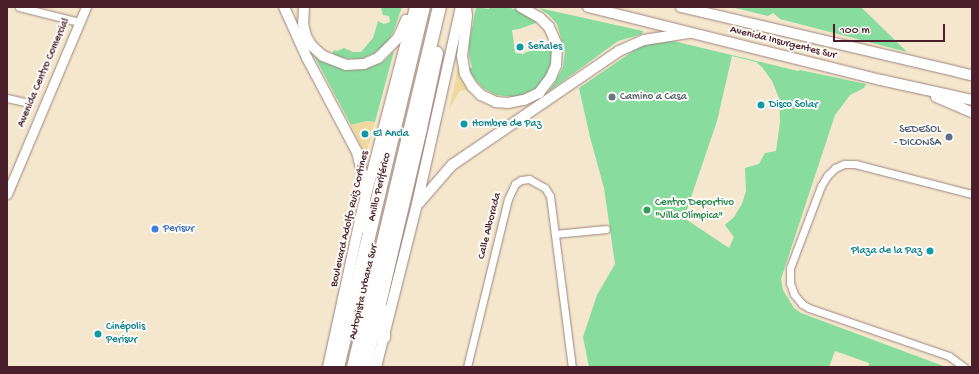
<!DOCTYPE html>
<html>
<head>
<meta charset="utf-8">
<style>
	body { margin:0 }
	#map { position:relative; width:979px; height:374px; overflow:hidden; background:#f4e7cd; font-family:"Gochi Hand",sans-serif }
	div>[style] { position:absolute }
	.green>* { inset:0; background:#87dc9e }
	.sand>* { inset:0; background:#eeda9e }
	.roads { filter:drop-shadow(0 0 1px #9f837c) drop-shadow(0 0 1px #9f837c) }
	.minor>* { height:7px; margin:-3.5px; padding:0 3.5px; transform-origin:3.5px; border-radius:3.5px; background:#fff }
	.tertiary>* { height:9px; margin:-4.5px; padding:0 4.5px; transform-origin:4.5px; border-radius:4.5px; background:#fff }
	.secondary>* { height:10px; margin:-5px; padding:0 5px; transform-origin:5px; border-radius:5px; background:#fff }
	.motorway>* { height:13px; margin:-6.5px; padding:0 6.5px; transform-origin:6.5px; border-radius:6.5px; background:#fff }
	.dots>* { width:11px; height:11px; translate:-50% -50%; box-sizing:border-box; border:2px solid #fdfcf7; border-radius:50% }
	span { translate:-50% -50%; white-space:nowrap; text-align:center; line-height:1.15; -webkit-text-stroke:4px #fdfcf7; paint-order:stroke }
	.street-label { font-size:11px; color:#4a1f2b }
	.culture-label { font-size:11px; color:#0d838f }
	.left { translate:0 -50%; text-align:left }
	.right { translate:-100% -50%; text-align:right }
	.worship-label { font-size:11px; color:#5b616d }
	.service-label { font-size:11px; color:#4e5e75 }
	.leisure-label { font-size:11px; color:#27864d }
	.shop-label { font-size:11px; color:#366cbe }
	.frame { position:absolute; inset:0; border:8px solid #4a1f2b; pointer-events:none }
	.scale { position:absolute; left:833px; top:24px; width:112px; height:18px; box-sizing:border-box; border:2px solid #4a1f2b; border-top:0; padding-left:5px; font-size:12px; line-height:14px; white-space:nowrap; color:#4a1f2b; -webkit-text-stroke:3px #fdfcf7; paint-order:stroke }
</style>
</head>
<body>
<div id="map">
	<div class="green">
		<i style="clip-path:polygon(381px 7px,402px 7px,394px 30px,388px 42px,379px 51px,361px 59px,340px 58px,332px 54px,334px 50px,337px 51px,344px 48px,353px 52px,361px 52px,373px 38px,378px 21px,384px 24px,390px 22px,389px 16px,383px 15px)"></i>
		<i style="clip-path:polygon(476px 7px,489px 9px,489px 7px,507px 7px,527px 13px,541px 21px,519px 29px,512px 30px,515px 53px,523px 54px,539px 46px,553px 44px,552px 67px,543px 83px,531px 92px,514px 97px,496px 95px,483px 88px,474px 78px,469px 69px,472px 67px,469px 56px,469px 44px)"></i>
		<i style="clip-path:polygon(731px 7px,861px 7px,907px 52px,780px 19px,773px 13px,768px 16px)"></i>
		<i style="clip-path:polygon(539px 8px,643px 31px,642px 34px,618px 41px,548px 92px,556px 81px,563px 67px,565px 52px,557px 24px,549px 15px)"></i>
		<i style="clip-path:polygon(evenodd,673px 41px,798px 71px,800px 70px,866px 84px,864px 88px,850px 95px,835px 115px,781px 279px,783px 290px,794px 308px,801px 313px,946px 367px,868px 367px,869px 363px,835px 351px,829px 367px,589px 367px,583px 337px,597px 295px,615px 264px,604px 188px,590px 137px,579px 88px,642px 45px,673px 41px,732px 56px,756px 62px,762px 67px,772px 81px,779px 98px,780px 122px,776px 151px,765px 153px,759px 164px,745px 168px,746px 191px,742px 204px,734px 217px,725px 225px,734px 237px,729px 248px,684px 218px,717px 121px,732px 56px)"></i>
		<i style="clip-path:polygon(310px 48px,355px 69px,372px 66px,383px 62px,394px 51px,375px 122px,367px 121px,351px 125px)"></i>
	</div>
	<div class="sand">
		<i style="clip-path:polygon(459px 63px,471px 89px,460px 91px,449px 109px)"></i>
		<i style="clip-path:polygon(367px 121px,375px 122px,367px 151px,363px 150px,351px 125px)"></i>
	</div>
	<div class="roads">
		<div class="minor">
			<i style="left:19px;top:7px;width:62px;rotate:14deg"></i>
			<i style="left:7px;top:98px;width:22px;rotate:13deg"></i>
			<i style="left:555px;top:234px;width:51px;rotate:-5.6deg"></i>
			<i style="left:467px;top:367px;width:173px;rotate:-76.3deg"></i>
			<i style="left:508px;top:199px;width:17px;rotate:-65deg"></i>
			<i style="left:515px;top:184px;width:7px;rotate:-34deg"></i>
			<i style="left:521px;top:180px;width:8px;rotate:-7deg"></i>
			<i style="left:529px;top:179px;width:18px;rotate:29deg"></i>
			<i style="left:545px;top:188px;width:9px;rotate:58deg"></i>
			<i style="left:550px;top:196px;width:172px;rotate:82.7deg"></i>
			<i style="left:964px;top:367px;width:19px;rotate:-144deg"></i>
			<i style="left:949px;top:356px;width:148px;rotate:-161.1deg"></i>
			<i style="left:809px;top:308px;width:8px;rotate:-150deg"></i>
			<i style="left:802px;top:304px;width:13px;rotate:-129deg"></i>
			<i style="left:794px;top:294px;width:12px;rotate:-110deg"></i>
			<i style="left:790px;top:283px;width:15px;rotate:-90deg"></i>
			<i style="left:790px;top:268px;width:88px;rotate:-69.3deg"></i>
			<i style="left:821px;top:186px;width:12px;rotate:-59deg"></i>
			<i style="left:827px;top:176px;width:11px;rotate:-45deg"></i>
			<i style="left:835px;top:168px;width:10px;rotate:-24deg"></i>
			<i style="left:844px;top:164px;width:11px"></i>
			<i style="left:855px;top:164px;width:121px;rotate:14.4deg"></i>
		</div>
		<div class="tertiary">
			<i style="left:7px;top:194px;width:203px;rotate:-67.1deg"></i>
		</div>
		<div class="secondary">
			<i style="left:284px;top:7px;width:56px;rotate:65.7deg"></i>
			<i style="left:307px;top:58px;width:106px;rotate:62deg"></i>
			<i style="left:357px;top:152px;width:25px;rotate:76deg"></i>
			<i style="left:363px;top:176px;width:17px;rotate:90deg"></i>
			<i style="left:304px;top:7px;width:17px;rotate:93deg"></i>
			<i style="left:303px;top:24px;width:12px;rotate:76deg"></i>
			<i style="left:306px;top:36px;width:10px;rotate:61deg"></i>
			<i style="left:311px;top:45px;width:16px;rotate:43deg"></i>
			<i style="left:323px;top:56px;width:25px;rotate:21deg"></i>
			<i style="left:346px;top:65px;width:18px;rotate:-3deg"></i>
			<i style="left:364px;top:64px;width:15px;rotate:-23deg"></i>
			<i style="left:378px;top:58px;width:28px;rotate:-45deg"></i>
			<i style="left:398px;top:38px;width:20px;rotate:-66deg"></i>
			<i style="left:466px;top:7px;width:9px;rotate:84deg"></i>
			<i style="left:467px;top:16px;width:40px;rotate:97.1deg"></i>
			<i style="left:462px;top:56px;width:18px;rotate:81deg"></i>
			<i style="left:465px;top:74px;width:14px;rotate:60deg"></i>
			<i style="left:472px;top:86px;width:13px;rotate:45deg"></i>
			<i style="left:481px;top:95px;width:17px;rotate:25deg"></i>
			<i style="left:496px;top:102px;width:12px;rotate:5deg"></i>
			<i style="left:508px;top:103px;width:16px;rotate:-11deg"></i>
			<i style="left:524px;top:100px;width:17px;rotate:-25deg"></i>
			<i style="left:539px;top:93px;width:20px;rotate:-53deg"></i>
			<i style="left:551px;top:77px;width:13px;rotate:-67deg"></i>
			<i style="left:556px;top:65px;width:20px;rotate:-87deg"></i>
			<i style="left:557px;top:45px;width:20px;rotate:-114deg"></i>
			<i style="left:549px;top:27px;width:13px;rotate:-135deg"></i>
			<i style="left:540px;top:18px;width:22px;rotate:-150deg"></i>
			<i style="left:588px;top:7px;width:302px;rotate:14deg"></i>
			<i style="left:881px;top:80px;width:93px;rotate:12.4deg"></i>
			<i style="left:681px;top:7px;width:299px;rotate:13.2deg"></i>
			<i style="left:936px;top:97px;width:39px;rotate:23deg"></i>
			<i style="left:419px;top:203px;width:50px;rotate:-49deg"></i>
			<i style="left:452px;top:165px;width:202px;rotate:-34.3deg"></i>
			<i style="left:619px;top:51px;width:27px;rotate:-24deg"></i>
			<i style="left:644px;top:40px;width:45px;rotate:-9deg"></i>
			<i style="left:328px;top:367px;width:164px;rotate:-77.7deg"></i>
			<i style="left:363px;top:207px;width:207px;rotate:-75.4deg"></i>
			<i style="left:376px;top:367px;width:164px;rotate:-75.9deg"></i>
			<i style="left:416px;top:208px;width:206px;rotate:-77.4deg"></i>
		</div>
		<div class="motorway">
			<i style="left:360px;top:226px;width:21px;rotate:-67deg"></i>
			<i style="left:383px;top:311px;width:26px;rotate:90deg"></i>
			<i style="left:337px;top:367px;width:370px;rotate:-76.6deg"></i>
			<i style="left:353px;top:367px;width:370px;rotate:-76.6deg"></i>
			<i style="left:364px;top:367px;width:245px;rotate:-76.8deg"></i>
			<i style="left:420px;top:128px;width:77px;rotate:-78deg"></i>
		</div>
	</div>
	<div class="dots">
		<i style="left:520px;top:47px;background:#0f9aa8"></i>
		<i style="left:612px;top:97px;background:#6b7280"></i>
		<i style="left:761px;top:105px;background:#0f9aa8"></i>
		<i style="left:464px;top:124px;background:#0f9aa8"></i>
		<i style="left:365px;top:134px;background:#0f9aa8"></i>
		<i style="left:949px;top:137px;background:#5c6f8a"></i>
		<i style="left:647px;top:210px;background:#2e9e5b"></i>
		<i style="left:155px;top:229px;background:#3f7fe0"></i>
		<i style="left:930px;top:251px;background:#0f9aa8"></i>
		<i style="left:98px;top:334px;background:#0f9aa8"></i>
	</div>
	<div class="street-label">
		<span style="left:783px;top:43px;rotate:14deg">Avenida Insurgentes Sur</span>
		<span style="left:44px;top:73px;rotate:-67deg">Avenida Centro Comercial</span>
		<span style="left:380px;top:187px;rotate:-77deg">Anillo Periférico</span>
		<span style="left:350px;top:219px;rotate:-77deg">Boulevard Adolfo Ruiz Cortines</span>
		<span style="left:490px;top:226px;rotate:-76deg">Calle Alborada</span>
		<span style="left:364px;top:292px;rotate:-77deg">Autopista Urbana Sur</span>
	</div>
	<div class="culture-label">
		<span class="left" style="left:528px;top:47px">Señales</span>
		<span class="left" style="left:769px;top:105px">Disco Solar</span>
		<span class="left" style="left:472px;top:124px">Hombre de Paz</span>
		<span class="left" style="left:373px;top:134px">El Ancla</span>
		<span class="right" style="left:922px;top:251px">Plaza de la Paz</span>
		<span class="left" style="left:106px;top:334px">Cinépolis<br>Perisur</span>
	</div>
	<div class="worship-label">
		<span class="left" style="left:620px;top:97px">Camino a Casa</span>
	</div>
	<div class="service-label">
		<span class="right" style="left:941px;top:137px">SEDESOL<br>- DICONSA</span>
	</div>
	<div class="leisure-label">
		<span class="left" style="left:655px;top:210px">Centro Deportivo<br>"Villa Olímpica"</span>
	</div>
	<div class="shop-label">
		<span class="left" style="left:163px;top:229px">Perisur</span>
	</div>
	<div class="frame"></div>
	<div class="scale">100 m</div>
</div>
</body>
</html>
